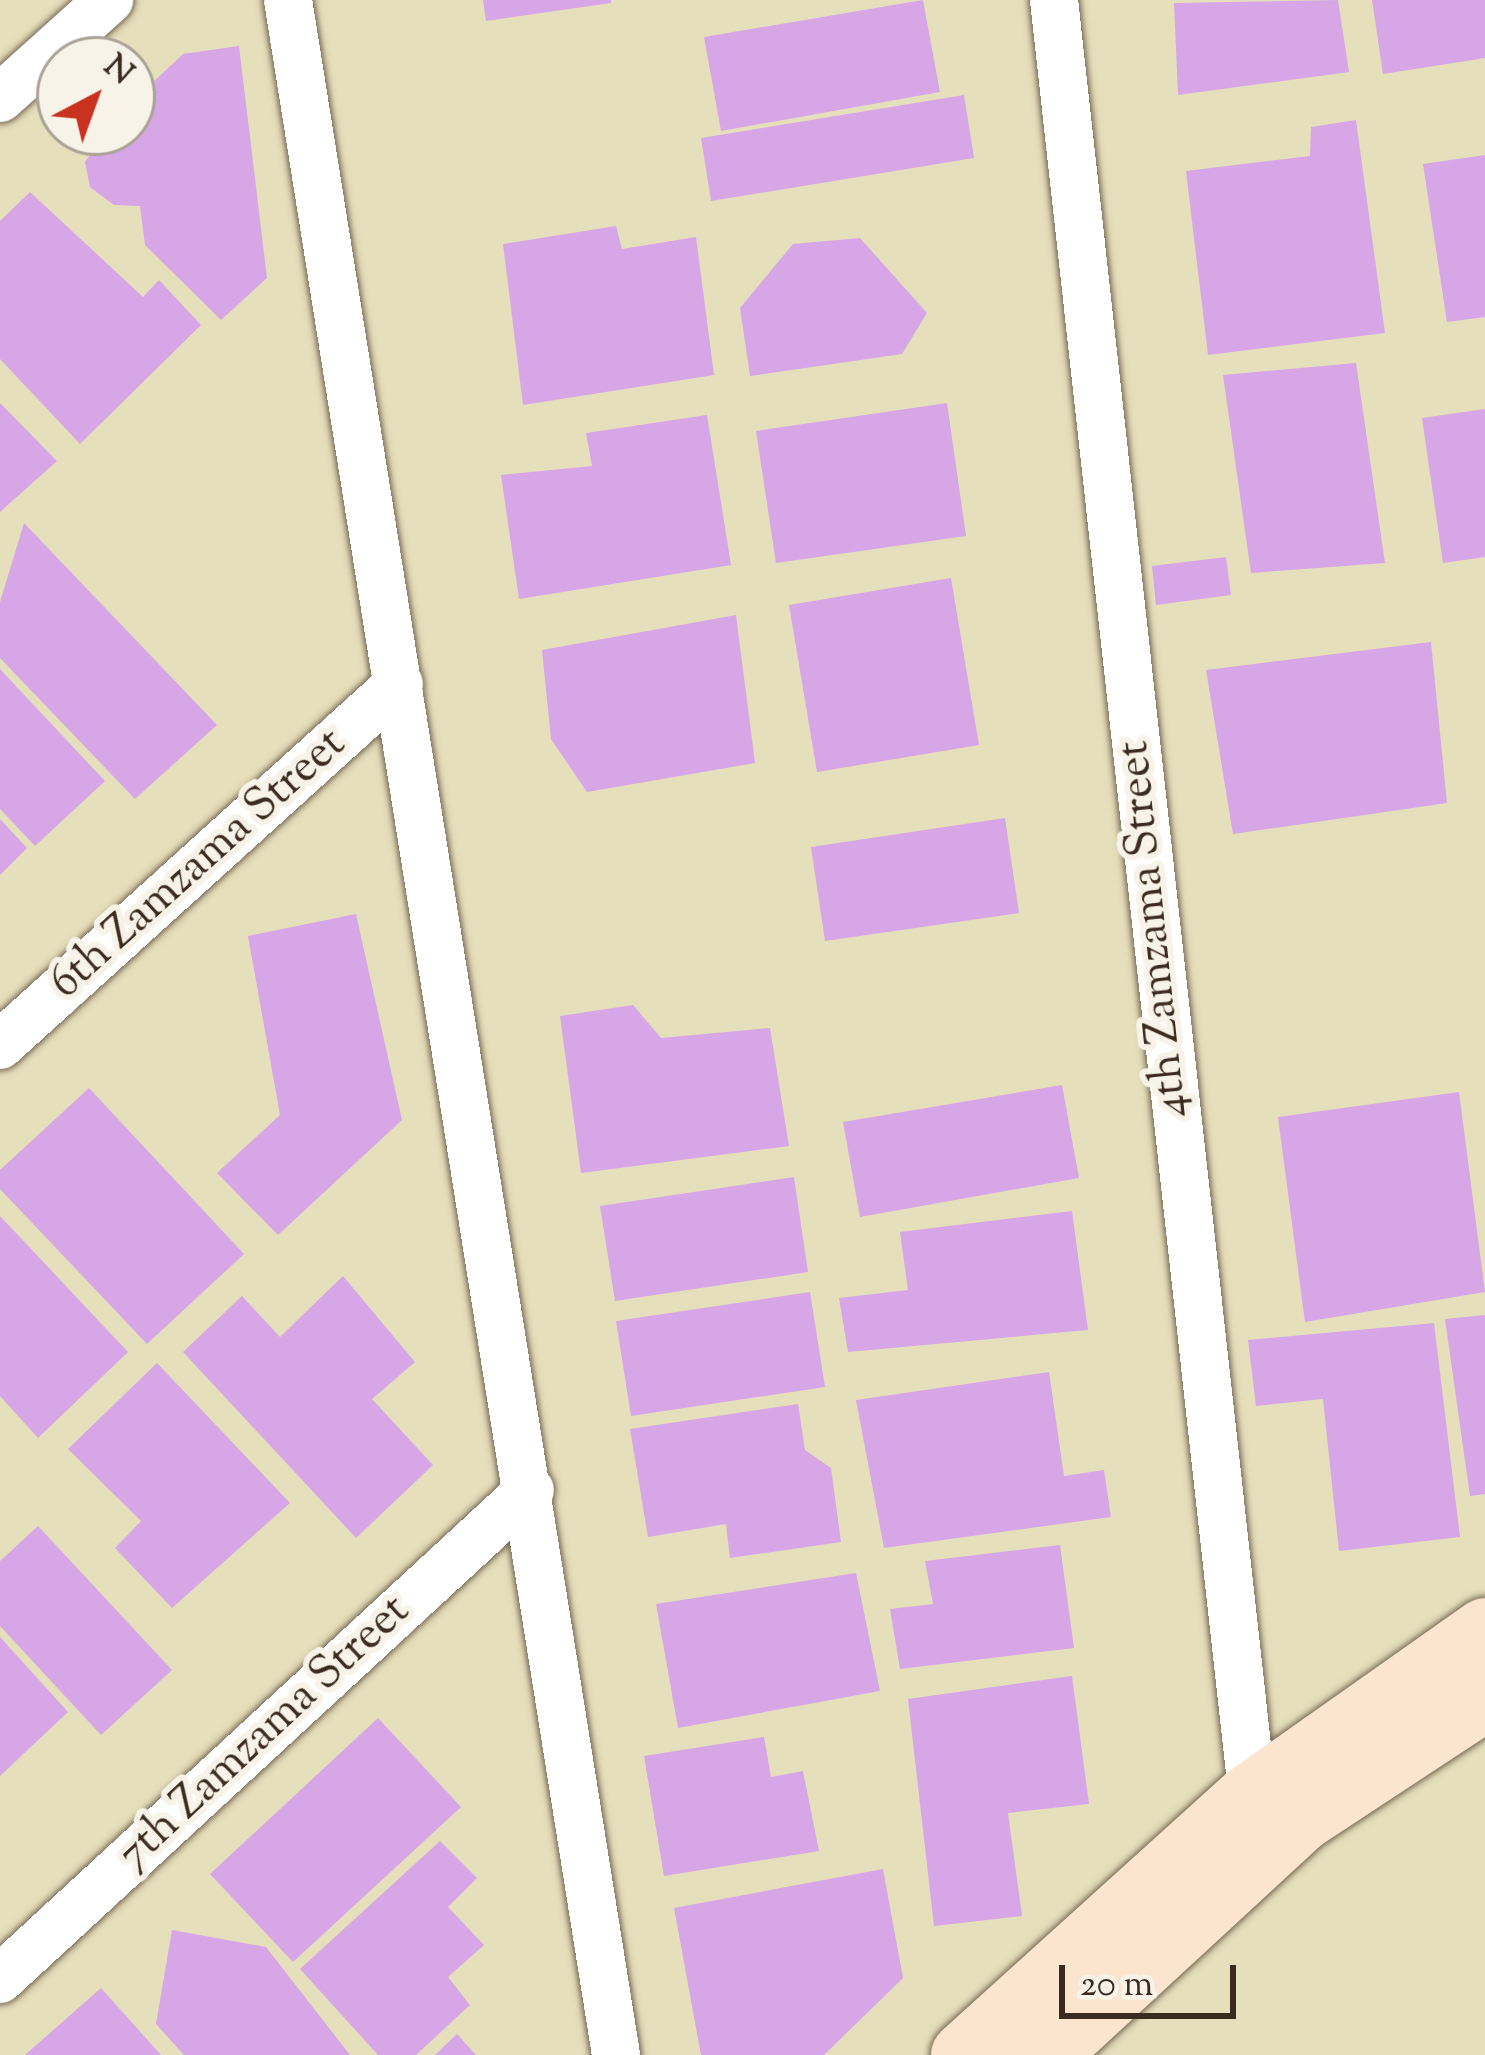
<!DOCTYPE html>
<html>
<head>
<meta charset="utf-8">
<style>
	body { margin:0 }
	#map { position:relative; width:1485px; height:2055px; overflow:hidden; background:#e6dfbb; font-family:"Sorts Mill Goudy",serif }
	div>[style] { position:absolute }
	.building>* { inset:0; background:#d7a6e7 }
	.roads { filter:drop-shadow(0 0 3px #776955) drop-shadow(0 0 3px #776955) }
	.minor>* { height:48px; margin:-24px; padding:0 24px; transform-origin:24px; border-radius:24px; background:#fff }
	.secondary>* { height:66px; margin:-33px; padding:0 33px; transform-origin:33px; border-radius:33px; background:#fbe5cf }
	span { translate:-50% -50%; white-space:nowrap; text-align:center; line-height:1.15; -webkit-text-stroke:12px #f7f3e8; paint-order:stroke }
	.street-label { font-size:45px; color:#3b2a1e }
	.north { position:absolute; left:36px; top:36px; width:120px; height:120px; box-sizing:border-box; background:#f7f3e8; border:3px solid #aca397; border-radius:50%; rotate:41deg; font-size:33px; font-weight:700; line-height:48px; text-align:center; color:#3b2a1e }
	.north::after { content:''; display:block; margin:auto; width:42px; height:54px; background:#c8321e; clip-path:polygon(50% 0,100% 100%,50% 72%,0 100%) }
	.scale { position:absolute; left:1059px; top:1965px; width:177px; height:54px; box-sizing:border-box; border:6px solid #3b2a1e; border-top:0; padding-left:15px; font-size:36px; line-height:42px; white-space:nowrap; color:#3b2a1e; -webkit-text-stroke:9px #f7f3e8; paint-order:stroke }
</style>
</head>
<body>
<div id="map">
	<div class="building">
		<i style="clip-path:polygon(483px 0,611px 0,611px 3px,486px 21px)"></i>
		<i style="clip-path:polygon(923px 0,940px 92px,721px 131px,704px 37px)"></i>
		<i style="clip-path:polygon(1338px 0,1349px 72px,1178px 95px,1174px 3px)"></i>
		<i style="clip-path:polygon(1372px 0,1485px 0,1485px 58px,1383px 74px)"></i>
		<i style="clip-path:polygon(239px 46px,267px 278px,221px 320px,145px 245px,140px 206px,114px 205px,90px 187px,85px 162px,100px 141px,133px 135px,133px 101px,183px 54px)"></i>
		<i style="clip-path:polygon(964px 95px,974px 158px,711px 201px,701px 138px)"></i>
		<i style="clip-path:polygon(1356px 120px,1385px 333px,1208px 355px,1186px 171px,1310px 156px,1311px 127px)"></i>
		<i style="clip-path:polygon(1485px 155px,1485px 317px,1447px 322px,1423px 164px)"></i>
		<i style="clip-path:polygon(30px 192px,143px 297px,159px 280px,201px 325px,80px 444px,0 359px,0 221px)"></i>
		<i style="clip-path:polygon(616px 226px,622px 249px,696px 237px,714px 375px,523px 405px,503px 244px)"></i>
		<i style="clip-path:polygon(860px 238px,927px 313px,902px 354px,750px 376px,740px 308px,793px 244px)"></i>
		<i style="clip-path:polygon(1356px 363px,1385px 563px,1251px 573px,1223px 375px)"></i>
		<i style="clip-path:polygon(0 403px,57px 461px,0 512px)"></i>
		<i style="clip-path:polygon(947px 403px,966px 536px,776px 563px,756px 431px)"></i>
		<i style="clip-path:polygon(1485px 409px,1485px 557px,1443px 563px,1422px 418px)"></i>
		<i style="clip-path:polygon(707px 415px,731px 565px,519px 599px,501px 475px,592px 466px,586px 433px)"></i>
		<i style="clip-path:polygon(24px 523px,217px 725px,135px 799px,0 658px,0 602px)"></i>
		<i style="clip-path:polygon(1226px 557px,1231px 595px,1156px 605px,1152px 566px)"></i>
		<i style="clip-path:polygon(951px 578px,979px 745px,817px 772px,789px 605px)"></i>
		<i style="clip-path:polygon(736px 615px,755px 763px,587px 792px,551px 739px,542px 650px)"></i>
		<i style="clip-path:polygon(1431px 642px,1447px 803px,1233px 834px,1206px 670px)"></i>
		<i style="clip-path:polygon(0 669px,105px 781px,35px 846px,0 809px)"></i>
		<i style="clip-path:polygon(1005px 818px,1019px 913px,825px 941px,811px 847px)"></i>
		<i style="clip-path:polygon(0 819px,27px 848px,0 875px)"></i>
		<i style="clip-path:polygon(356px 914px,402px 1120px,278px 1235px,217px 1173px,280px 1115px,248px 936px)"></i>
		<i style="clip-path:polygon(633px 1005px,661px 1038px,770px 1028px,789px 1146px,581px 1173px,560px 1016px)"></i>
		<i style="clip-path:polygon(1062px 1085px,1079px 1178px,860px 1217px,843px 1122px)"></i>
		<i style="clip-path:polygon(89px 1088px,244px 1254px,147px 1344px,0 1189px,0 1170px)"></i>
		<i style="clip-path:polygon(1459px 1092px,1485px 1292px,1305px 1322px,1278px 1117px)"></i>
		<i style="clip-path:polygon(794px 1177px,808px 1272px,615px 1301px,600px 1206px)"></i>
		<i style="clip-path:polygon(1072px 1211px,1088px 1330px,848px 1352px,839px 1298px,908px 1290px,900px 1232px)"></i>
		<i style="clip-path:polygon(0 1216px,128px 1352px,38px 1438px,0 1396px)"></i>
		<i style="clip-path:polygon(343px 1276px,415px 1362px,372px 1399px,433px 1465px,356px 1538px,183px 1352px,242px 1296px,280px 1337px)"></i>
		<i style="clip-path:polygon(810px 1292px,825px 1387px,631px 1416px,616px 1321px)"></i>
		<i style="clip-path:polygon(1485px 1315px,1485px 1494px,1470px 1496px,1445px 1319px)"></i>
		<i style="clip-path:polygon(1434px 1323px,1460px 1537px,1339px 1551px,1323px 1399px,1256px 1406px,1248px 1340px)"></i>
		<i style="clip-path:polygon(157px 1363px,290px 1503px,172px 1608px,115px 1548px,141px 1521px,68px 1449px)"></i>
		<i style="clip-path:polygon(1049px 1372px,1064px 1476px,1104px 1470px,1111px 1517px,884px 1548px,856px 1400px)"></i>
		<i style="clip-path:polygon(798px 1404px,805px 1450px,831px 1468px,841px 1542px,730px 1558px,726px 1524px,648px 1537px,630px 1429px)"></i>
		<i style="clip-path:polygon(38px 1526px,172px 1670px,101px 1735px,0 1626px,0 1561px)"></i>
		<i style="clip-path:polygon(1060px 1545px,1074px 1648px,900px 1669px,890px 1609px,933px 1604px,925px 1561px)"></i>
		<i style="clip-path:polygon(856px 1573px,880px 1691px,678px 1728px,656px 1604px)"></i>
		<i style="clip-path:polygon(0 1637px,68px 1712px,0 1776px)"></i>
		<i style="clip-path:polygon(1072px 1676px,1089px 1804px,1008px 1813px,1022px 1916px,934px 1926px,908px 1699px)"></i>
		<i style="clip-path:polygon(378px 1718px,461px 1807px,293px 1962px,210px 1874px)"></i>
		<i style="clip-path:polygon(764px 1737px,771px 1777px,803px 1771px,819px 1851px,664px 1876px,644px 1756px)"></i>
		<i style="clip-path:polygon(440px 1841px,477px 1878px,448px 1907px,484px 1945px,448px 1977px,470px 2005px,416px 2055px,378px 2055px,300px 1969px)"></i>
		<i style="clip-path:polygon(883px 1869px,903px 1978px,824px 2055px,701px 2055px,674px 1908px)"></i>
		<i style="clip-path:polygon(172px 1930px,266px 1947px,350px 2055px,184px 2055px,156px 2024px)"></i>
		<i style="clip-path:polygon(101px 1988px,161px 2055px,25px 2055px)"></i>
		<i style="clip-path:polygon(457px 2034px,476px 2055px,435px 2055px)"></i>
	</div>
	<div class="roads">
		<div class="minor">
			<i style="left:288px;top:0;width:2081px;rotate:80.93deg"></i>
			<i style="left:1054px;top:0;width:1837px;rotate:83.69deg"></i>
			<i style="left:0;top:98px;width:147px;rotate:-42deg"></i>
			<i style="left:0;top:1045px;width:538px;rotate:-42.14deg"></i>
			<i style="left:0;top:1979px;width:721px;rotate:-42.7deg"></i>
		</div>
		<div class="secondary">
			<i style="left:964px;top:2055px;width:385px;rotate:-42.1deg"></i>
			<i style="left:1250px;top:1797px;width:288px;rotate:-35.2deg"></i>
			<i style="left:1045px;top:2055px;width:350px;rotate:-42.7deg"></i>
			<i style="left:1302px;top:1818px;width:219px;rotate:-33.3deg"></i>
		</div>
	</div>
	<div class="street-label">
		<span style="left:199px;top:865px;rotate:-42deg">6th Zamzama Street</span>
		<span style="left:1155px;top:929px;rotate:-96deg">4th Zamzama Street</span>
		<span style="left:265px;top:1734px;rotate:-43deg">7th Zamzama Street</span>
	</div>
	<div class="north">N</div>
	<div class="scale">20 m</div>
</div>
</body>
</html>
